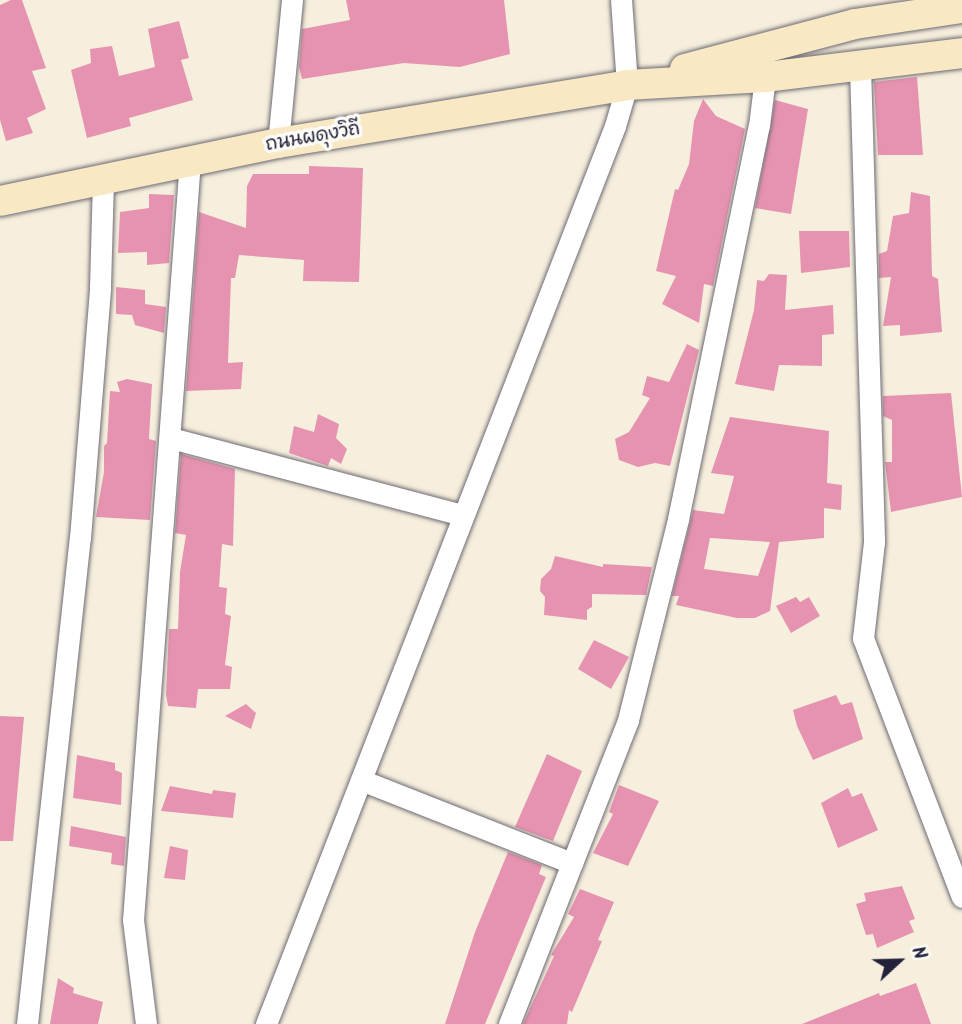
<!DOCTYPE html>
<html>
<head>
<meta charset="utf-8">
<style>
	body { margin:0 }
	#map { position:relative; width:962px; height:1024px; overflow:hidden; background:#f7efdd; font-family:Kalam,"Playpen Sans Thai",sans-serif }
	div>[style] { position:absolute }
	.building>* { inset:0; background:#e693b1 }
	.roads { filter:drop-shadow(0 0 2px #6d6a74) drop-shadow(0 0 2px #6d6a74) }
	.street>* { height:21px; margin:-10.5px; padding:0 10.5px; transform-origin:10.5px; border-radius:10.5px; background:#fff }
	.secondary>* { height:30px; margin:-15px; padding:0 15px; transform-origin:15px; border-radius:15px; background:#f8e8c3 }
	span { translate:-50% -50%; white-space:nowrap; text-align:center; line-height:1.15; -webkit-text-stroke:7px #fdfcf7; paint-order:stroke }
	.street-label { font-size:19px; color:#22223b }
	.north { position:absolute; left:864px; top:926px; width:70px; height:70px; -webkit-text-stroke:5px #fdfcf7; paint-order:stroke; rotate:68deg; font-size:19px; font-weight:700; line-height:28px; text-align:center; color:#22223b }
	.north::after { content:''; display:block; margin:auto; width:24px; height:32px; background:#22223b; clip-path:polygon(50% 0,100% 100%,50% 72%,0 100%) }
</style>
</head>
<body>
<div id="map">
	<div class="building">
		<i style="clip-path:polygon(11px 0,22px 0,46px 68px,32px 71px,46px 109px,27px 118px,33px 133px,6px 141px,0 120px,0 5px)"></i>
		<i style="clip-path:polygon(346px 0,504px 0,510px 54px,460px 67px,404px 63px,302px 79px,299px 67px,302px 29px,350px 20px)"></i>
		<i style="clip-path:polygon(179px 21px,189px 58px,181px 60px,193px 100px,129px 118px,131px 126px,87px 138px,71px 70px,91px 63px,90px 49px,112px 46px,119px 76px,155px 67px,148px 29px)"></i>
		<i style="clip-path:polygon(917px 77px,923px 155px,878px 155px,874px 82px)"></i>
		<i style="clip-path:polygon(703px 99px,716px 116px,745px 129px,713px 286px,704px 284px,699px 323px,662px 304px,676px 276px,656px 271px,675px 189px,678px 190px,689px 164px,694px 121px)"></i>
		<i style="clip-path:polygon(775px 100px,808px 109px,791px 214px,755px 208px)"></i>
		<i style="clip-path:polygon(309px 166px,363px 168px,359px 282px,303px 281px,304px 260px,239px 255px,235px 278px,231px 278px,228px 363px,243px 362px,241px 389px,186px 391px,199px 212px,246px 228px,247px 186px,253px 174px,309px 174px)"></i>
		<i style="clip-path:polygon(911px 192px,930px 196px,932px 276px,938px 279px,942px 332px,900px 336px,900px 325px,883px 326px,891px 277px,879px 278px,879px 254px,887px 251px,893px 216px,909px 213px)"></i>
		<i style="clip-path:polygon(149px 194px,174px 195px,169px 263px,147px 265px,147px 252px,118px 253px,120px 212px,149px 208px)"></i>
		<i style="clip-path:polygon(799px 231px,849px 231px,850px 267px,801px 273px)"></i>
		<i style="clip-path:polygon(769px 274px,787px 275px,785px 310px,833px 305px,834px 334px,822px 335px,822px 366px,779px 365px,774px 391px,735px 384px,754px 310px,757px 280px,764px 281px)"></i>
		<i style="clip-path:polygon(116px 287px,145px 290px,145px 304px,166px 307px,164px 333px,135px 325px,132px 315px,116px 314px)"></i>
		<i style="clip-path:polygon(687px 344px,699px 350px,670px 466px,655px 463px,638px 467px,619px 460px,615px 439px,629px 432px,650px 398px,642px 395px,647px 376px,669px 382px)"></i>
		<i style="clip-path:polygon(127px 379px,152px 384px,149px 439px,156px 441px,150px 520px,96px 517px,104px 472px,104px 446px,107px 443px,110px 391px,120px 392px,117px 382px)"></i>
		<i style="clip-path:polygon(951px 393px,962px 497px,891px 512px,885px 462px,892px 462px,892px 420px,883px 416px,883px 396px)"></i>
		<i style="clip-path:polygon(318px 414px,339px 424px,336px 438px,347px 449px,341px 464px,331px 458px,328px 466px,289px 453px,294px 426px,314px 432px)"></i>
		<i style="clip-path:polygon(evenodd,730px 417px,829px 431px,827px 483px,842px 485px,841px 510px,824px 508px,824px 538px,779px 542px,770px 611px,755px 618px,737px 618px,676px 605px,679px 596px,672px 596px,693px 510px,724px 514px,734px 476px,711px 473px,730px 417px,710px 538px,770px 542px,758px 576px,704px 569px,710px 538px)"></i>
		<i style="clip-path:polygon(181px 454px,235px 469px,233px 546px,222px 544px,219px 587px,227px 588px,225px 614px,231px 616px,225px 665px,232px 667px,230px 689px,198px 689px,196px 708px,168px 706px,166px 694px,169px 629px,178px 629px,180px 572px,186px 535px,175px 533px)"></i>
		<i style="clip-path:polygon(555px 556px,603px 567px,603px 564px,652px 567px,646px 595px,592px 594px,592px 607px,587px 610px,587px 620px,544px 615px,545px 597px,540px 591px,541px 579px,551px 569px)"></i>
		<i style="clip-path:polygon(796px 597px,800px 602px,809px 597px,820px 616px,791px 633px,776px 606px)"></i>
		<i style="clip-path:polygon(594px 640px,629px 657px,611px 689px,578px 669px)"></i>
		<i style="clip-path:polygon(836px 695px,841px 705px,852px 702px,863px 739px,813px 760px,797px 726px,793px 710px)"></i>
		<i style="clip-path:polygon(246px 704px,256px 713px,251px 729px,225px 716px)"></i>
		<i style="clip-path:polygon(0 716px,24px 717px,13px 841px,0 841px)"></i>
		<i style="clip-path:polygon(547px 754px,582px 771px,553px 841px,515px 827px)"></i>
		<i style="clip-path:polygon(77px 755px,115px 763px,115px 770px,122px 773px,121px 805px,73px 798px)"></i>
		<i style="clip-path:polygon(619px 785px,659px 801px,628px 866px,593px 853px,613px 814px,609px 812px)"></i>
		<i style="clip-path:polygon(170px 786px,212px 794px,213px 790px,236px 793px,233px 818px,161px 811px)"></i>
		<i style="clip-path:polygon(848px 788px,852px 797px,862px 793px,878px 830px,838px 848px,821px 803px)"></i>
		<i style="clip-path:polygon(71px 826px,126px 837px,124px 866px,111px 864px,112px 853px,69px 846px)"></i>
		<i style="clip-path:polygon(170px 846px,188px 850px,185px 880px,164px 878px)"></i>
		<i style="clip-path:polygon(508px 852px,542px 865px,539px 874px,546px 877px,485px 1024px,445px 1024px,475px 932px)"></i>
		<i style="clip-path:polygon(902px 886px,915px 919px,909px 921px,914px 932px,877px 948px,873px 934px,866px 935px,856px 904px,866px 901px,864px 893px)"></i>
		<i style="clip-path:polygon(580px 889px,614px 902px,598px 940px,602px 941px,572px 1012px,569px 1010px,567px 1024px,523px 1024px,554px 956px,551px 955px,574px 917px,568px 914px)"></i>
		<i style="clip-path:polygon(58px 978px,74px 988px,73px 993px,103px 1002px,98px 1024px,50px 1024px)"></i>
		<i style="clip-path:polygon(916px 983px,931px 1024px,802px 1024px,879px 993px,880px 996px)"></i>
	</div>
	<div class="roads">
		<div class="street">
			<i style="left:860px;top:67px;width:475px;rotate:88.3deg"></i>
			<i style="left:874px;top:542px;width:97px;rotate:96.5deg"></i>
			<i style="left:863px;top:638px;width:277px;rotate:69.1deg"></i>
			<i style="left:278px;top:143px;width:144px;rotate:-84.4deg"></i>
			<i style="left:171px;top:438px;width:301px;rotate:14.8deg"></i>
			<i style="left:361px;top:780px;width:227px;rotate:21.5deg"></i>
			<i style="left:27px;top:1024px;width:489px;rotate:-83.8deg"></i>
			<i style="left:80px;top:538px;width:252px;rotate:-85.4deg"></i>
			<i style="left:100px;top:287px;width:107px;rotate:-88.4deg"></i>
			<i style="left:146px;top:1024px;width:105px;rotate:-97.1deg"></i>
			<i style="left:133px;top:920px;width:762px;rotate:-85.71deg"></i>
			<i style="left:266px;top:1024px;width:963px;rotate:-68.76deg"></i>
			<i style="left:615px;top:126px;width:43px;rotate:-73.7deg"></i>
			<i style="left:627px;top:85px;width:85px;rotate:-94deg"></i>
			<i style="left:509px;top:1024px;width:326px;rotate:-68.6deg"></i>
			<i style="left:628px;top:720px;width:207px;rotate:-76deg"></i>
			<i style="left:678px;top:519px;width:401px;rotate:-78.4deg"></i>
			<i style="left:759px;top:126px;width:49px;rotate:-83deg"></i>
		</div>
		<div class="secondary">
			<i style="left:685px;top:69px;width:176px;rotate:-14.8deg"></i>
			<i style="left:855px;top:24px;width:108px;rotate:-8.5deg"></i>
			<i style="left:0;top:201px;width:284px;rotate:-11.8deg"></i>
			<i style="left:278px;top:143px;width:354px;rotate:-9.4deg"></i>
			<i style="left:627px;top:85px;width:138px;rotate:-3.3deg"></i>
			<i style="left:765px;top:77px;width:198px;rotate:-6.9deg"></i>
		</div>
	</div>
	<div class="street-label">
		<span style="left:313px;top:138px;rotate:-10deg">ถนนผดุงวิถี</span>
	</div>
	<div class="north">N</div>
</div>
</body>
</html>
